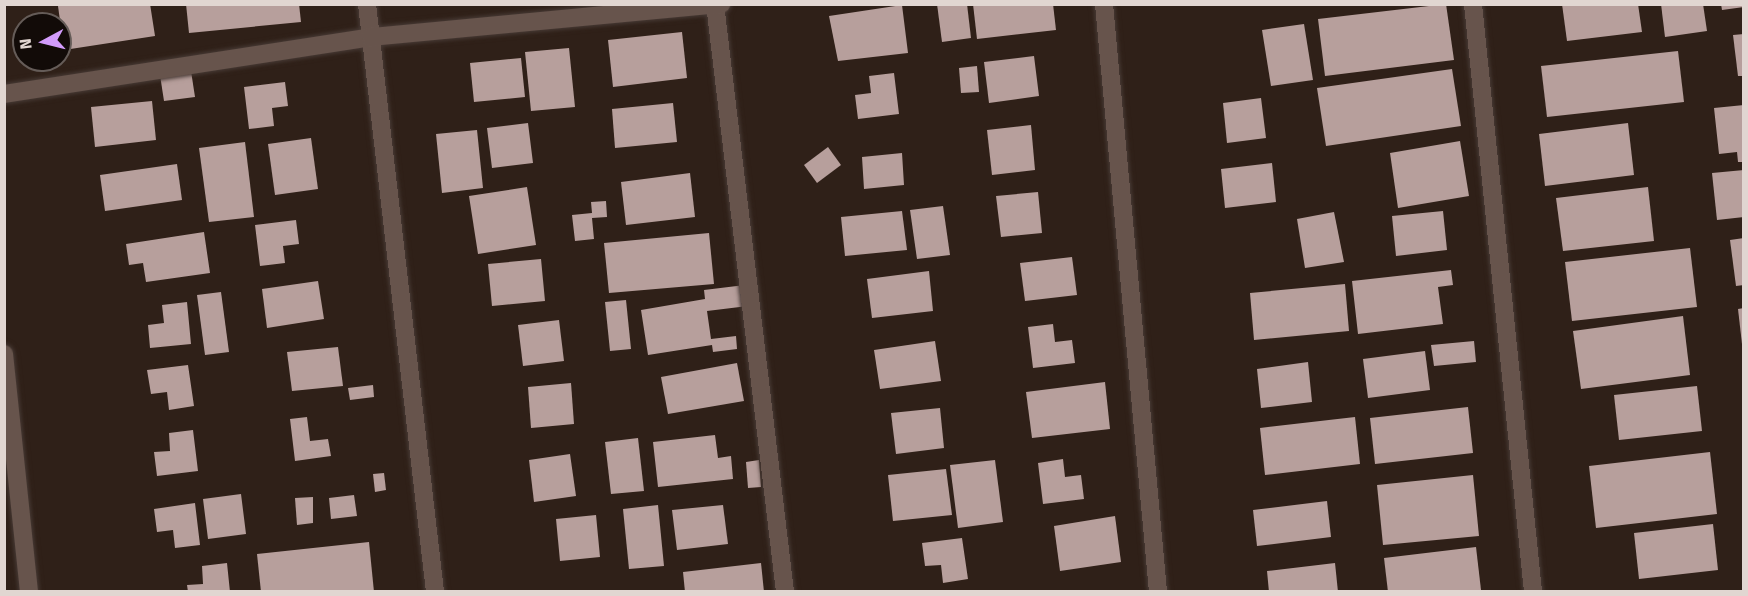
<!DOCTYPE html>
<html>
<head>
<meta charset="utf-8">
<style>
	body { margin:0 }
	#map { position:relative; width:1748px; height:596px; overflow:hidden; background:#2f2018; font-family:"Fira Sans",sans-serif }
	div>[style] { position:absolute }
	.building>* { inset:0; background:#b79f9c }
	.roads { filter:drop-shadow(0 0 2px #473a35) drop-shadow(0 0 2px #473a35) }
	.street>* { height:18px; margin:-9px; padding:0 9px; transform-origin:9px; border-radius:9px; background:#67544c }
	span { translate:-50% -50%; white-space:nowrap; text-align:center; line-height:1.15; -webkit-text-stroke:6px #120b08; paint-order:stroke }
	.frame { position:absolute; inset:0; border:6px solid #e1d6d1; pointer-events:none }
	.north { position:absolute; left:12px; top:12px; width:60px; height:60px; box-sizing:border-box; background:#120b08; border:2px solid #655c58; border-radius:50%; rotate:263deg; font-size:16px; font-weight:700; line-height:24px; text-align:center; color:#e1d6d1 }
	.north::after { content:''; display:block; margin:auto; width:21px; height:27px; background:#d39cfc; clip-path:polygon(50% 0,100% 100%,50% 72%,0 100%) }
</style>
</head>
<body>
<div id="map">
	<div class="building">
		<i style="clip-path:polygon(150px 4px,155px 36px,64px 50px,58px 6px)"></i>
		<i style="clip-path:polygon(186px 4px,299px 4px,301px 22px,189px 33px)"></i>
		<i style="clip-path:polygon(937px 4px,967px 4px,971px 38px,942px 42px)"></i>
		<i style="clip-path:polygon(973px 4px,1053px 4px,1056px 30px,977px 39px)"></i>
		<i style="clip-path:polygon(1446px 4px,1454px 60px,1325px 76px,1318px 19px)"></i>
		<i style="clip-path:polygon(1562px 4px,1638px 4px,1642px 32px,1567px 41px)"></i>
		<i style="clip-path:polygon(1661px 4px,1703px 4px,1707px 31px,1665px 37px)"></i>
		<i style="clip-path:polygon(1721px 4px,1744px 4px,1744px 7px,1722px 10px)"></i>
		<i style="clip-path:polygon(902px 5px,908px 53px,838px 61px,829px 16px)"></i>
		<i style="clip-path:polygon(1304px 24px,1313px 80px,1271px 86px,1262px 30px)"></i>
		<i style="clip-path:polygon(682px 32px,687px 78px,613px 87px,608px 40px)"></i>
		<i style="clip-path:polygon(1744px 34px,1744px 76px,1738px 76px,1733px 35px)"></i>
		<i style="clip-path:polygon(569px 48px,575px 107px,531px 111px,525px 52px)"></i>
		<i style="clip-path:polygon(1678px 51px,1684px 102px,1547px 117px,1541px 66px)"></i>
		<i style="clip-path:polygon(1034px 56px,1039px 96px,989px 103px,984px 62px)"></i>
		<i style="clip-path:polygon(521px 58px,525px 97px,474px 102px,470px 63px)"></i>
		<i style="clip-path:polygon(977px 66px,979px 92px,961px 93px,959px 68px)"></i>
		<i style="clip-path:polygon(1452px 69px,1461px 126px,1326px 146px,1317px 88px)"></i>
		<i style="clip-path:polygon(191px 71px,195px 97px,164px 101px,160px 75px)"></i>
		<i style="clip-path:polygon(894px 73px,899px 114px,858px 119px,855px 95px,871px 93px,869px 76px)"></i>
		<i style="clip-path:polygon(285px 82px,288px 106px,272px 108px,274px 126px,249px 129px,244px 87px)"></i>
		<i style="clip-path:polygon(1261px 98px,1266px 138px,1227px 143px,1223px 103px)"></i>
		<i style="clip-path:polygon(152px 101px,156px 140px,95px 147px,91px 107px)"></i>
		<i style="clip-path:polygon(673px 103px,677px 142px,615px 148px,612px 109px)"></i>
		<i style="clip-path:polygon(1744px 105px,1744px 162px,1738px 162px,1737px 152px,1719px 154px,1714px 108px)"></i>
		<i style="clip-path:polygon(528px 123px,533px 163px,492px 168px,487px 128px)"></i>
		<i style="clip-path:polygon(1628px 123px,1634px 175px,1545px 186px,1539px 134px)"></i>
		<i style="clip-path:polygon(1031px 125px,1035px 170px,992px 175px,987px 130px)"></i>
		<i style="clip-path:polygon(477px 130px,483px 188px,442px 193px,436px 134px)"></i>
		<i style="clip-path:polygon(311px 138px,318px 189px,275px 195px,268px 144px)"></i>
		<i style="clip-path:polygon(1460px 141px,1469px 196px,1398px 208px,1390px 153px)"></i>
		<i style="clip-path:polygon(245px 142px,254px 217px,209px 222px,199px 148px)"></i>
		<i style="clip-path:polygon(828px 147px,841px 165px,817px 183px,804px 165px)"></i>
		<i style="clip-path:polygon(902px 153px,904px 185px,864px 189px,862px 157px)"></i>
		<i style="clip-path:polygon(1272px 163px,1276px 202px,1225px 208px,1221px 169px)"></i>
		<i style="clip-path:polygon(177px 164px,182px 200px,105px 211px,100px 175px)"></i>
		<i style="clip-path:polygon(1744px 170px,1744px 217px,1717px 220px,1712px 173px)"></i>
		<i style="clip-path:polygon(690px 173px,695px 217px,626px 225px,621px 182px)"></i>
		<i style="clip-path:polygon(527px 187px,536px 245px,478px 254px,469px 196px)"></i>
		<i style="clip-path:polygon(1648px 187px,1654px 241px,1563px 251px,1556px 198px)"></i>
		<i style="clip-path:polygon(1038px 192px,1042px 233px,1001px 237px,996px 196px)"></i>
		<i style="clip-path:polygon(606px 201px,607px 217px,592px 218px,594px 239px,575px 241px,572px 215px,592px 213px,591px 202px)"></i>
		<i style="clip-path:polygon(943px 206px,950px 255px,917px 259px,910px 210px)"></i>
		<i style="clip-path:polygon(902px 211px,907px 250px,845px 256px,841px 217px)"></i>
		<i style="clip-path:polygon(1443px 211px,1447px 250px,1396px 256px,1392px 216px)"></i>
		<i style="clip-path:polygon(1334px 212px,1344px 262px,1305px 268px,1297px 219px)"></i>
		<i style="clip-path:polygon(296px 220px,299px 244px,283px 246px,285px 263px,260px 266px,255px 225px)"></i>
		<i style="clip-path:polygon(204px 232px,210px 273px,146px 282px,143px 263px,129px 265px,126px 244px)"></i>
		<i style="clip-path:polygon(709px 233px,714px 284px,609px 293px,604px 243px)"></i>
		<i style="clip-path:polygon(1744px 238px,1744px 285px,1736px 286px,1730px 240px)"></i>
		<i style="clip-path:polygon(1690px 248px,1697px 307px,1572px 321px,1565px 262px)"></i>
		<i style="clip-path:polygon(1072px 257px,1077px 295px,1025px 301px,1020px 263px)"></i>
		<i style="clip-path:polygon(541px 259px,545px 301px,492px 306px,488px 264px)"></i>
		<i style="clip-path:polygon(1451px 270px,1453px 285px,1438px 287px,1443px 324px,1358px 334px,1352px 281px)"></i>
		<i style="clip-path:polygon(929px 271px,933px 311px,872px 318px,867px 279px)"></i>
		<i style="clip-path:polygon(318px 281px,324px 319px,267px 328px,262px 289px)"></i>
		<i style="clip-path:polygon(1345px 284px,1349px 331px,1254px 340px,1250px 293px)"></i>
		<i style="clip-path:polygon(745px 285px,748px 306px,707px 311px,711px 339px,736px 336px,737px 349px,713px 352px,712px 345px,648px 355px,641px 310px,705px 299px,704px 290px)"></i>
		<i style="clip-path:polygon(221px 292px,229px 352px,205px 355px,197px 295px)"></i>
		<i style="clip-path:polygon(626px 300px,631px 349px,610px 351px,605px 302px)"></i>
		<i style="clip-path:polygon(187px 302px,191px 344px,150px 348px,148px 325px,164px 323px,162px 305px)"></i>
		<i style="clip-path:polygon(1744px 308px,1744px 344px,1742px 344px,1738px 309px)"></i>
		<i style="clip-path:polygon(1683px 316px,1690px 375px,1581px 389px,1573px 331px)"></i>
		<i style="clip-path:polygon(559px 320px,564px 361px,523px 366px,518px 325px)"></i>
		<i style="clip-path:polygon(1053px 324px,1055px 342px,1072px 340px,1075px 363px,1033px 368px,1028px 327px)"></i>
		<i style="clip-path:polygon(935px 341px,941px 381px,880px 389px,874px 350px)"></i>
		<i style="clip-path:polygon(1474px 341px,1476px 362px,1434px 366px,1431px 345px)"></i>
		<i style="clip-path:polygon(338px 347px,343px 386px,292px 391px,287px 352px)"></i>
		<i style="clip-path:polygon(1425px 351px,1430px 390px,1368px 398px,1363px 359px)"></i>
		<i style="clip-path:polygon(1308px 362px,1312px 402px,1261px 408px,1257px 369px)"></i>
		<i style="clip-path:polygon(737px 363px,744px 401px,668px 414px,661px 377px)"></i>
		<i style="clip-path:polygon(188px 365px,194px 406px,169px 410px,167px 392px,151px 394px,147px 370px)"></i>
		<i style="clip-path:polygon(1105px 382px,1110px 429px,1032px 438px,1026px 392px)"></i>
		<i style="clip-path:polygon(571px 383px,574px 424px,531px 428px,528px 387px)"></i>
		<i style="clip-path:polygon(373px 385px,374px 397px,350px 400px,348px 388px)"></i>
		<i style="clip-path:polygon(1697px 386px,1702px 431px,1619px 440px,1614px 395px)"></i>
		<i style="clip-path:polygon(1468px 407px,1473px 453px,1375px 464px,1370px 418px)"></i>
		<i style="clip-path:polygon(940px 408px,944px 448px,896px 454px,891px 413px)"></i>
		<i style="clip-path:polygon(307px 417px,310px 441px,328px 439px,331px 456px,295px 461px,290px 419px)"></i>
		<i style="clip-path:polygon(1355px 417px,1360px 464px,1265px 475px,1260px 428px)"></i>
		<i style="clip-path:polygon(193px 430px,198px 471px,157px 476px,154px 452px,170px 451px,169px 433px)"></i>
		<i style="clip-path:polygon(715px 435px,718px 458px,731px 456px,733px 479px,658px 487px,653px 442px)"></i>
		<i style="clip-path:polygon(638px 438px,644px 491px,611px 494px,605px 442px)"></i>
		<i style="clip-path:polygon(1710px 452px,1717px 514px,1596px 528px,1589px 466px)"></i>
		<i style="clip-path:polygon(570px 454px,576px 496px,534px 502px,529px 460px)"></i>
		<i style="clip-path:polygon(1063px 459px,1065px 477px,1081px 475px,1084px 499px,1043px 504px,1038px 463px)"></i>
		<i style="clip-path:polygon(759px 460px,761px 487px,748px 488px,746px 462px)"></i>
		<i style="clip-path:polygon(995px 460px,1003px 522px,958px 528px,950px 465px)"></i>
		<i style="clip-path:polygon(946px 469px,952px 515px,893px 521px,888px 475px)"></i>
		<i style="clip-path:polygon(384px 473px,386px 490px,375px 492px,373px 474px)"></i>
		<i style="clip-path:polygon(1473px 475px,1479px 536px,1383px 545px,1377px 485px)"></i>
		<i style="clip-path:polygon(241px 494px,246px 534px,208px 539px,203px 499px)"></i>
		<i style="clip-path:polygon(354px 495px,357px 516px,331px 519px,329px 498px)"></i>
		<i style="clip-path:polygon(313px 497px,313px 523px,297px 525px,295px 498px)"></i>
		<i style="clip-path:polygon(1327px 501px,1331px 537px,1257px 546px,1253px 510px)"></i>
		<i style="clip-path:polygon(195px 503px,200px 545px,175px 548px,173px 530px,157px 532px,154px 509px)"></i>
		<i style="clip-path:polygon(658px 505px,664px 566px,629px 569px,623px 509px)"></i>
		<i style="clip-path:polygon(723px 505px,728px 544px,677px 550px,672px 510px)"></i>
		<i style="clip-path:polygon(596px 515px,600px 557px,560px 561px,556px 519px)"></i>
		<i style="clip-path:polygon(1115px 516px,1121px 562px,1060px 571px,1054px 526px)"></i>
		<i style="clip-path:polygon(1713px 524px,1718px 570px,1639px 579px,1634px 533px)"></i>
		<i style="clip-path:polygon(962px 538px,968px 579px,943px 583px,941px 565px,925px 566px,922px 543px)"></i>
		<i style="clip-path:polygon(369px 542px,374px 592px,261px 592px,257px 554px)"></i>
		<i style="clip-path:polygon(1476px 547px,1481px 590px,1388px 592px,1384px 558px)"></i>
		<i style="clip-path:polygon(227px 563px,230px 592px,188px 592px,187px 585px,203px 584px,202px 566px)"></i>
		<i style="clip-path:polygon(761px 563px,764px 592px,685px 592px,683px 572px)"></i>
		<i style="clip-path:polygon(1335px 563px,1338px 592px,1269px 592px,1267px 571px)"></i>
	</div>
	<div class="roads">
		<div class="street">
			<i style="left:367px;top:4px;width:592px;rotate:83.4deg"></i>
			<i style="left:715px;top:4px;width:592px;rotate:83.21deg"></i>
			<i style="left:1104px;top:4px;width:590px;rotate:84.75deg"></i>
			<i style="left:1473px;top:4px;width:591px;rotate:84.17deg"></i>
			<i style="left:4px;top:94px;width:371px;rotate:-8.8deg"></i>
			<i style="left:371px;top:37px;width:352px;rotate:-5.4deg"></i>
			<i style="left:4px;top:354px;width:239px;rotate:84deg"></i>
		</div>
	</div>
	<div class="frame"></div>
	<div class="north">N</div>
</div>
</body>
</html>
